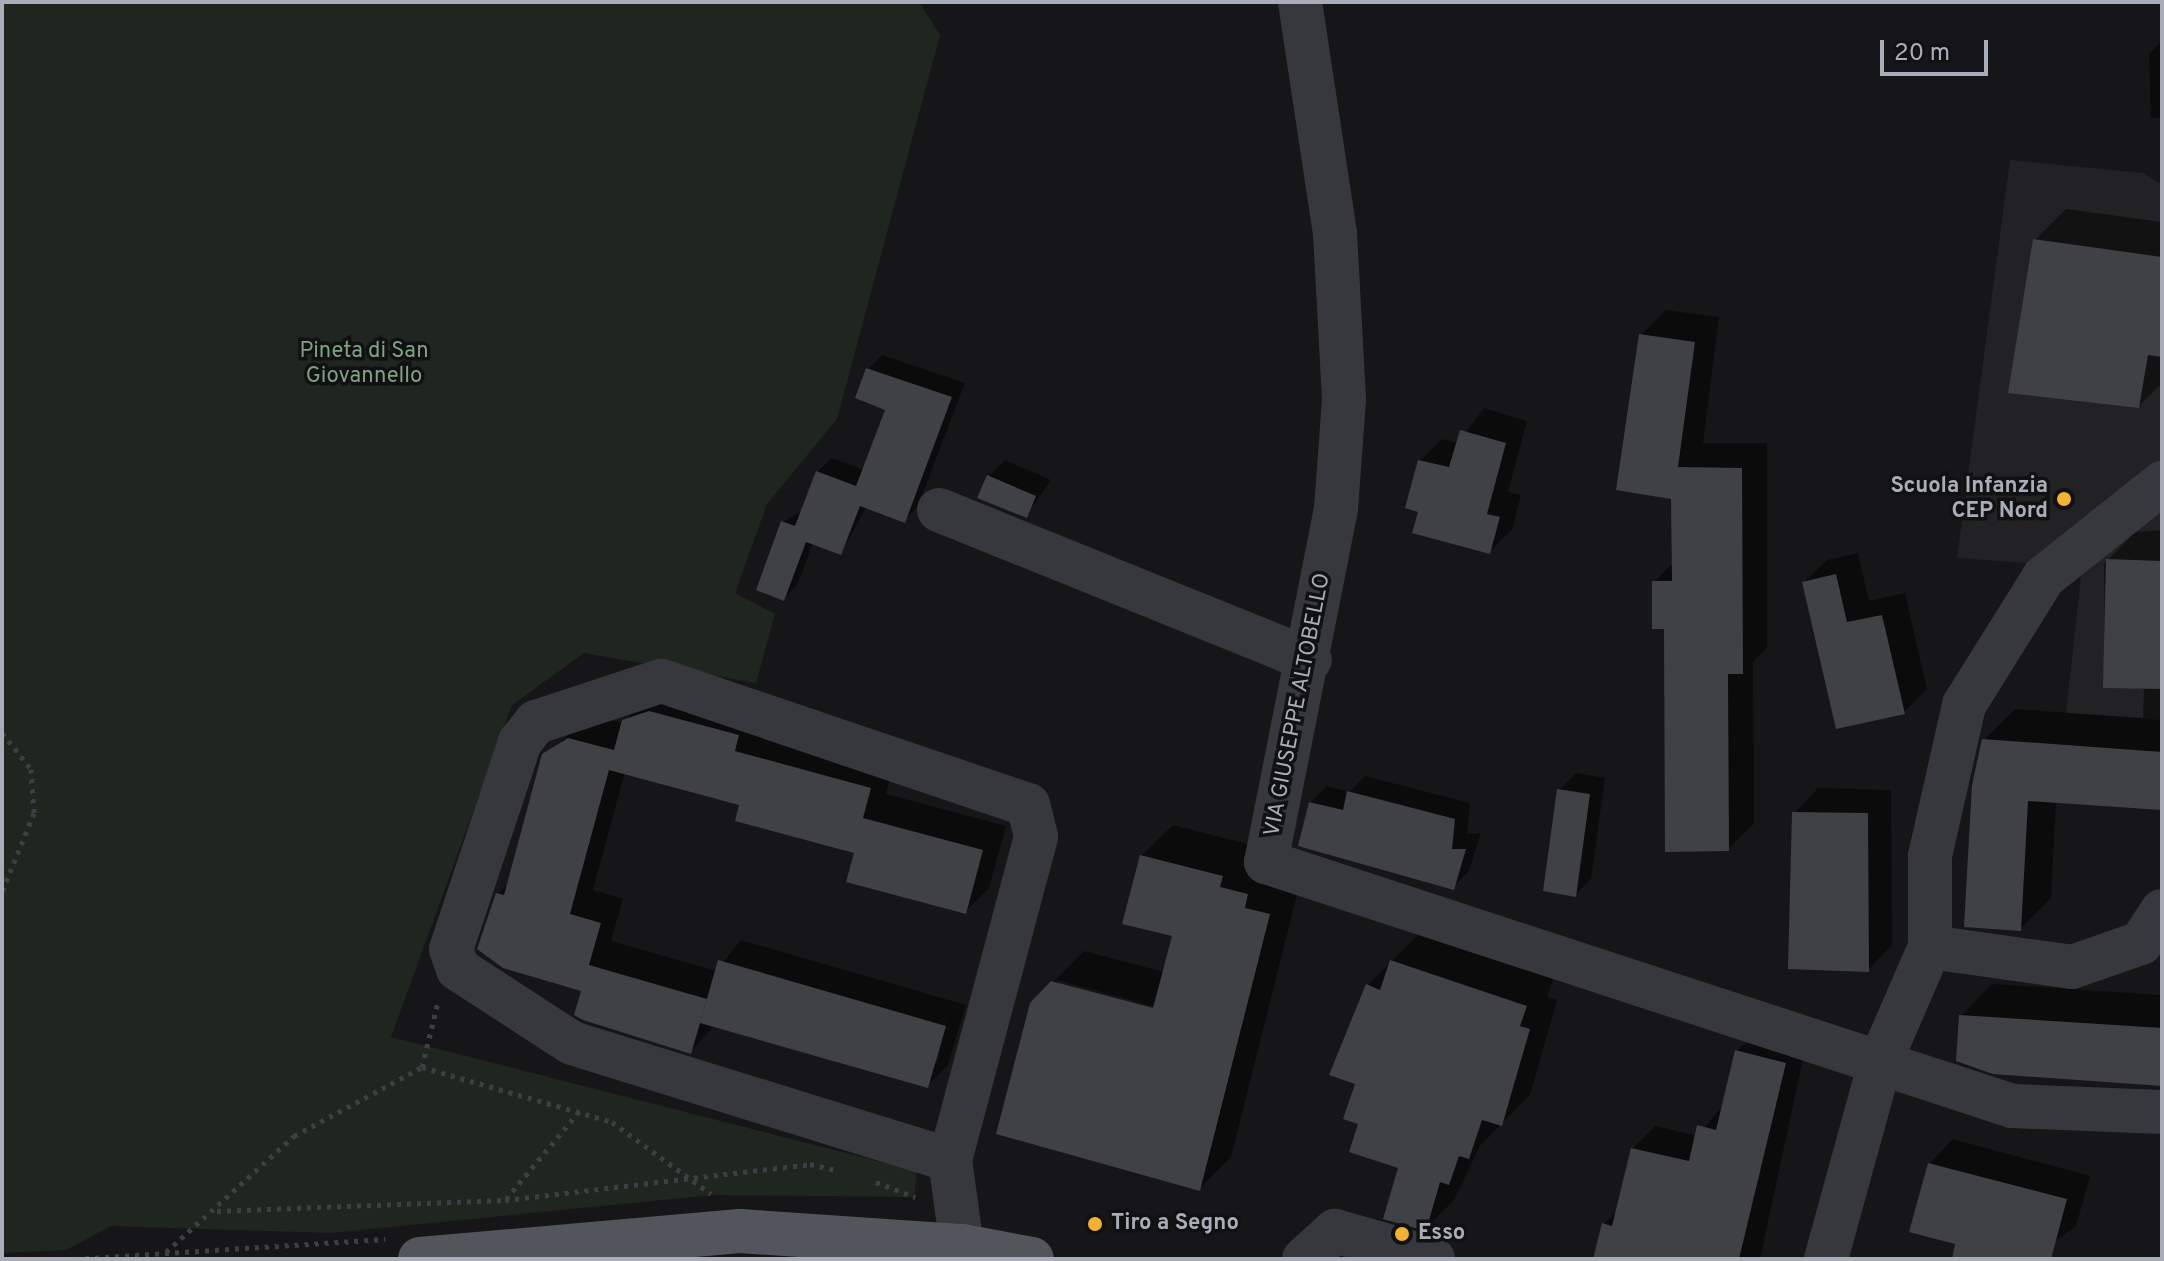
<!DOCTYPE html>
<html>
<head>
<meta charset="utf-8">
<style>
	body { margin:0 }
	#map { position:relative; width:2164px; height:1261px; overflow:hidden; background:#161618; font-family:Overpass,sans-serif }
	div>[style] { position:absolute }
	.built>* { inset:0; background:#222225 }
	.green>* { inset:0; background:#1e261f }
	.shadow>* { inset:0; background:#0007 }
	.building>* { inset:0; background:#404145 }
	.path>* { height:5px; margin-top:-2.5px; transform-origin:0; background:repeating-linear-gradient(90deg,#3d3f44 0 4px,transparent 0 10px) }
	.minor>* { height:44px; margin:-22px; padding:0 22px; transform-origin:22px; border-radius:22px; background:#37383d }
	.major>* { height:44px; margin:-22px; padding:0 22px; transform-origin:22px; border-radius:22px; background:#53555c }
	.dots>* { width:22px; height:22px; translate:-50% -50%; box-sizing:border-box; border:4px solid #111113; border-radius:50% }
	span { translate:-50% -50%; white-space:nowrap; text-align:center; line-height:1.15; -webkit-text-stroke:7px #111113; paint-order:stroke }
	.park-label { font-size:22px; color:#7fa381 }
	.poi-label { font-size:22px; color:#a8adb8; font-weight:700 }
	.right { translate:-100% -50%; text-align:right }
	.left { translate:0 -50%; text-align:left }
	.street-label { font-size:22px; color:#a8adb8 }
	.frame { position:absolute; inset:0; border:4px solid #a8adb8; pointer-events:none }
	.scale { position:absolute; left:1880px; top:40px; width:108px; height:36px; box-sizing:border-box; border:4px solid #a8adb8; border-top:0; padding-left:10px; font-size:24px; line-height:28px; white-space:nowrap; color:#a8adb8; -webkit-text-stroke:6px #111113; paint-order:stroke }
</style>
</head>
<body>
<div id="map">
	<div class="built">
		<i style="clip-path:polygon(2010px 160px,2143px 173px,2162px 185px,2162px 720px,2066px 713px,2082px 567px,1957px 558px)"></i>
	</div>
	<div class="green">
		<i style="clip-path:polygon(2px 2px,919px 2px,940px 35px,837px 419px,767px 504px,735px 593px,775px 614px,756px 683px,584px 653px,512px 705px,391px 1037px,917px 1171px,914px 1197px,713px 1195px,330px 1233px,111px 1226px,66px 1250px,2px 1253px)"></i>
	</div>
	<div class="shadow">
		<i style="clip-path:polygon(2162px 41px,2162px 118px,2151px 118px,2149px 54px)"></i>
		<i style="clip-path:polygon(2066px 209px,2162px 222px,2162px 383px,2139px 406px,2035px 240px)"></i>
		<i style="clip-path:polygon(1666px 310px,1719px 317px,1703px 443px,1767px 443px,1767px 647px,1753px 662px,1754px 824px,1728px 849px,1654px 582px,1674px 562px,1673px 498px,1641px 335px)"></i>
		<i style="clip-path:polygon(882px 355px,965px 383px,918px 506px,904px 521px,867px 506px,841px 553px,813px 543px,798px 584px,784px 598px,783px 522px,803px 510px,817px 472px,832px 458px,864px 470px,888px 409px,868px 369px)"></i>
		<i style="clip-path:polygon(1484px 408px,1527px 421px,1508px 492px,1521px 495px,1512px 530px,1489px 552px,1421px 510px,1420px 461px,1442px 439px,1458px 443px)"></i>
		<i style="clip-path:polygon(1005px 460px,1051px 480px,1026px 516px,989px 476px)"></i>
		<i style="clip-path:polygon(2162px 530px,2162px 808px,2056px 801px,2051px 898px,2020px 929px,1984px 740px,2015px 709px,2143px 718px,2144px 687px,2105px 686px,2104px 564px,2135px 532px)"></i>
		<i style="clip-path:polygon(1858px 553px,1869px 601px,1905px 593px,1927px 689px,1904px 712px,1804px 582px,1827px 560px)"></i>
		<i style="clip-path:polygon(evenodd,648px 697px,894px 764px,886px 794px,1006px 826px,989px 888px,965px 912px,856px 851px,742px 804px,625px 772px,593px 890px,623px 899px,611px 941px,716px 971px,741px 940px,966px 1005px,948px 1065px,927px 1086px,715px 1025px,691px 1051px,584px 990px,498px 894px,510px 882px,544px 755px,593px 715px,623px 723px,648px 697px,947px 1016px,937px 1063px,933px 1063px,947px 1016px)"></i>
		<i style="clip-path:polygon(1576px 773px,1605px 778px,1591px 879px,1575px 895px,1559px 790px)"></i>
		<i style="clip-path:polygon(1365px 776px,1470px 803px,1467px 834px,1481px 833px,1469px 871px,1453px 887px,1310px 803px,1327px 786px,1349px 792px)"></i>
		<i style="clip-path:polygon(1818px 788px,1891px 790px,1892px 945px,1868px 970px,1794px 813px)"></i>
		<i style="clip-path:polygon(evenodd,1173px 825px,1252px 845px,1300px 883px,1231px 1157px,1200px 1188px,1032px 1004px,1084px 951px,1164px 972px,1174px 935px,1141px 856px,1173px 825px,1057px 980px,1163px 1009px,1162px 1013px,1057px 985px,1057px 980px)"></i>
		<i style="clip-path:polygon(1421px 932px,1554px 977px,1547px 997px,1557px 1000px,1530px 1095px,1480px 1146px,1454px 1200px,1425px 1229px,1400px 1167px,1360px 1123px,1357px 1083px,1367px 986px)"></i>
		<i style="clip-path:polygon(1992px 984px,2162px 995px,2162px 1084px,1961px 1016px)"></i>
		<i style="clip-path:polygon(1760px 1029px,1807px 1040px,1760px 1259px,1595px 1259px,1604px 1224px,1618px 1210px,1632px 1149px,1655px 1126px,1697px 1136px,1724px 1104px,1737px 1051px)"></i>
		<i style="clip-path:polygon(1953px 1139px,2090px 1176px,2076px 1226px,2031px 1259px,1954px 1259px,1958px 1243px,1929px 1164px)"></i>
	</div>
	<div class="building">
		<i style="clip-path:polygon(2033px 239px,2162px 257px,2162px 357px,2148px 355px,2139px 408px,2008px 393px)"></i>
		<i style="clip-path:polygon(1639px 334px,1695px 342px,1678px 467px,1742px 468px,1743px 674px,1728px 674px,1729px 851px,1665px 852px,1664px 629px,1652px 629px,1652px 581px,1672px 581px,1671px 499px,1616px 490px)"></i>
		<i style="clip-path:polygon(866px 368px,952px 397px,905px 523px,860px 506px,841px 555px,806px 542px,784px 601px,756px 590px,781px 521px,795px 526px,816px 471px,856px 486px,885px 410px,855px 398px)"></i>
		<i style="clip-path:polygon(1460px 430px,1506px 443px,1487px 514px,1500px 517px,1490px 554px,1412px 533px,1418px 512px,1405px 508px,1418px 460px,1449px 467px)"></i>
		<i style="clip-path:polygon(987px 475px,1036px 496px,1027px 518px,977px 498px)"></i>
		<i style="clip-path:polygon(2106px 559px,2162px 561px,2162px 689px,2103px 688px)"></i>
		<i style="clip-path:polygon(1836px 574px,1847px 622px,1882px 615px,1905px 714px,1836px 729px,1802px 582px)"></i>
		<i style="clip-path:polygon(649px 711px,739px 735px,735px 751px,871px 788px,863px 818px,983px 850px,966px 914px,846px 882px,854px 853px,735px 821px,739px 805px,609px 770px,570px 914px,601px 923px,589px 965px,707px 999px,691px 1054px,583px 1020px,574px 1015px,581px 991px,503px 968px,477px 949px,496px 893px,504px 895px,542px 754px,568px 738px,614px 750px,622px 720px)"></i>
		<i style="clip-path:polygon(1982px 739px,2162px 752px,2162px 810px,2028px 801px,2021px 931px,1964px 927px,1972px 785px)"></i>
		<i style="clip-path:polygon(1557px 789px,1590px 794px,1576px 897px,1543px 891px)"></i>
		<i style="clip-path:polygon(1347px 791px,1455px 819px,1452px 849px,1466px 849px,1454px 890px,1298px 846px,1309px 802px,1343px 810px)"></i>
		<i style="clip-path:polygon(1792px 812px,1868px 813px,1869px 972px,1788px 969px)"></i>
		<i style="clip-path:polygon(1140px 855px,1223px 876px,1220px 887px,1248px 894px,1245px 908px,1270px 914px,1200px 1191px,996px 1134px,1030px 1003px,1051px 981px,1153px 1008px,1172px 936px,1122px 924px)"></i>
		<i style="clip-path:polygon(718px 960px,946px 1026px,928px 1088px,700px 1023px)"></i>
		<i style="clip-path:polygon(1390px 960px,1527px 1006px,1520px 1026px,1530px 1029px,1502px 1126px,1482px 1120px,1469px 1159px,1459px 1156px,1449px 1185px,1440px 1182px,1426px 1231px,1383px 1219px,1398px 1168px,1349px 1152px,1358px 1124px,1343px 1119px,1355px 1084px,1329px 1075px,1366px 984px,1380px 990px)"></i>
		<i style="clip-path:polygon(1959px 1015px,2162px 1028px,2162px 1086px,1993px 1074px,1956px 1061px)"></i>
		<i style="clip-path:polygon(1735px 1050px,1786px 1063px,1739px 1259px,1593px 1259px,1602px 1223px,1612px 1226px,1631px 1148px,1689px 1161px,1697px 1125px,1716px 1130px)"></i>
		<i style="clip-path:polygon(1928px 1163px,2067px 1199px,2051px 1259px,1952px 1259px,1955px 1244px,1909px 1232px)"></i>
	</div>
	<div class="path">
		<i style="left:2px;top:733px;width:46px;rotate:51.1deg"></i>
		<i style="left:31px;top:769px;width:44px;rotate:86.1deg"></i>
		<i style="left:34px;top:813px;width:85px;rotate:112.1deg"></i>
		<i style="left:422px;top:1067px;width:198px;rotate:16.1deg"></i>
		<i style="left:612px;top:1122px;width:122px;rotate:36deg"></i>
		<i style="left:876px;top:1182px;width:42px;rotate:21deg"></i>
		<i style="left:506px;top:1199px;width:117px;rotate:-50.2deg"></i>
		<i style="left:217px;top:1211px;width:288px;rotate:-2.2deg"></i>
		<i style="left:505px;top:1200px;width:307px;rotate:-6.7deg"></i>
		<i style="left:810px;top:1164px;width:27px;rotate:13deg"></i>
		<i style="left:166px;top:1252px;width:173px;rotate:-42.2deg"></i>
		<i style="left:294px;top:1136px;width:145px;rotate:-28.3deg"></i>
		<i style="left:422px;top:1067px;width:67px;rotate:-76.2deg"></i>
		<i style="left:75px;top:1259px;width:311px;rotate:-3.7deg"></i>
	</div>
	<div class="minor">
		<i style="left:1300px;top:2px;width:234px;rotate:81.4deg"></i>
		<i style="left:1335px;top:233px;width:167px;rotate:86.9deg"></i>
		<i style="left:1344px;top:400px;width:109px;rotate:94.2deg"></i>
		<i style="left:1336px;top:509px;width:360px;rotate:101.2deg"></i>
		<i style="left:1266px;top:862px;width:785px;rotate:18.11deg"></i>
		<i style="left:2012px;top:1106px;width:150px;rotate:2.3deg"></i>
		<i style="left:939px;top:510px;width:400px;rotate:22deg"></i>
		<i style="left:1930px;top:947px;width:143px;rotate:8deg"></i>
		<i style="left:2072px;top:967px;width:73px;rotate:-19.2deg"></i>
		<i style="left:2141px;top:943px;width:38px;rotate:-57deg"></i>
		<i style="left:950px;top:1160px;width:335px;rotate:-75.1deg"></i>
		<i style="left:1036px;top:836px;width:32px;rotate:-104deg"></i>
		<i style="left:1028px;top:805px;width:387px;rotate:-161.3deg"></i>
		<i style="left:661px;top:681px;width:132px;rotate:161.8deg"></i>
		<i style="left:536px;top:722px;width:26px;rotate:129deg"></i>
		<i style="left:520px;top:742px;width:218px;rotate:108.4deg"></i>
		<i style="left:451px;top:949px;width:21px;rotate:71deg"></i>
		<i style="left:458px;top:969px;width:136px;rotate:33deg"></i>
		<i style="left:572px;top:1043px;width:396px;rotate:17.2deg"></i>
		<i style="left:950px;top:1160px;width:87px;rotate:82.1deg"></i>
		<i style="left:1304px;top:1259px;width:42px;rotate:-42.1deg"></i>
		<i style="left:1335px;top:1231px;width:102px;rotate:15.9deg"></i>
		<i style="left:1826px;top:1259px;width:206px;rotate:-74.6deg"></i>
		<i style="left:1881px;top:1060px;width:123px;rotate:-66.6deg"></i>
		<i style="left:1930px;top:947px;width:91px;rotate:-90deg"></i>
		<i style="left:1930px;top:856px;width:155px;rotate:-77.3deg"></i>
		<i style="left:1964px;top:705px;width:151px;rotate:-58deg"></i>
		<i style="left:2044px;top:577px;width:151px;rotate:-38.5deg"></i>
	</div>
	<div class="major">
		<i style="left:420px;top:1259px;width:321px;rotate:-5deg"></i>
		<i style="left:740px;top:1231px;width:223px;rotate:3.9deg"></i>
		<i style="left:962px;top:1246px;width:71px;rotate:10.5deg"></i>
	</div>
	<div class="dots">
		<i style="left:2064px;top:499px;background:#f2b134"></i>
		<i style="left:1095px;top:1224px;background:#f2b134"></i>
		<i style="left:1402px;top:1234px;background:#f2b134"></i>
	</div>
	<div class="park-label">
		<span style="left:364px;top:364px">Pineta di San<br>Giovannello</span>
	</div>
	<div class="poi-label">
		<span class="right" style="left:2048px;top:499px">Scuola Infanzia<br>CEP Nord</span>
		<span class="left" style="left:1111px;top:1224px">Tiro a Segno</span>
		<span class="left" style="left:1418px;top:1234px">Esso</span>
	</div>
	<div class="street-label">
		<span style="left:1298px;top:705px;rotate:-79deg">VIA GIUSEPPE ALTOBELLO</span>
	</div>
	<div class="frame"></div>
	<div class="scale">20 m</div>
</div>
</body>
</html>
